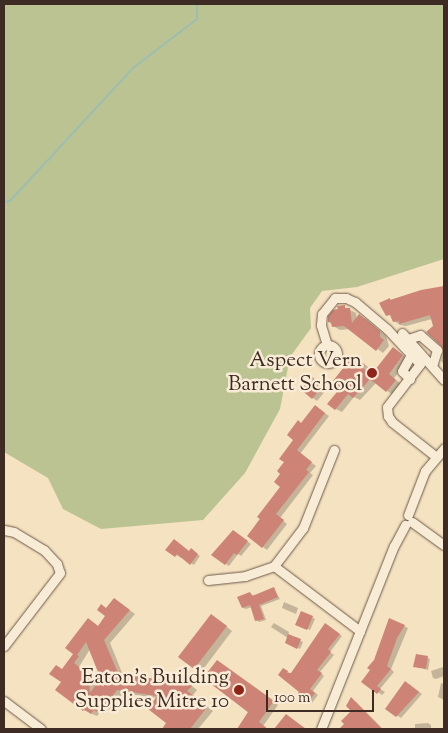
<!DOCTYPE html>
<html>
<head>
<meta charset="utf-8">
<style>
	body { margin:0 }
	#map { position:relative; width:448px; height:733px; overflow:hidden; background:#f5e2c0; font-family:"Sorts Mill Goudy",serif }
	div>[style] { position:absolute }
	.green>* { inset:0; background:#bbc393 }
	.shadow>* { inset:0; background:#0003 }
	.stream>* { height:2px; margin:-1px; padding:0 1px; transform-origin:1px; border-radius:1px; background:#9cbeb1 }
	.building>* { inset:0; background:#cd8476 }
	.roads { filter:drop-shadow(0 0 1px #6c594a) drop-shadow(0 0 1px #6c594a) }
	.minor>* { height:9px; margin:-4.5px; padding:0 4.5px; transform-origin:4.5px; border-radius:4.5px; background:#f8ecd6 }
	.minor>.ring { margin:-4.5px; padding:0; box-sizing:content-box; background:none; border:9px solid #f8ecd6; border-radius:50% }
	.dots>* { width:14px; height:14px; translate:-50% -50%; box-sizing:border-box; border:2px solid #f8ecd6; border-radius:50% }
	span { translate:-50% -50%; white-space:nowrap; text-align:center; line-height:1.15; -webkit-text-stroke:5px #f8ecd6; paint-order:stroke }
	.poi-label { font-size:21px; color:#3e2b23 }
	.right { translate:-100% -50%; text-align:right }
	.frame { position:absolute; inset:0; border:5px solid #3e2b23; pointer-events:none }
	.scale { position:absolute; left:266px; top:690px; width:108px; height:22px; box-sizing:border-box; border:2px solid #3e2b23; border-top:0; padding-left:6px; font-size:15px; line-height:18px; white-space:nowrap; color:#3e2b23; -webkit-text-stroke:4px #f8ecd6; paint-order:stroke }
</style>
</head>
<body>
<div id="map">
	<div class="green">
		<i style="clip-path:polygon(4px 4px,444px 4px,444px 259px,357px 287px,322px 291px,310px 308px,311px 328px,290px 357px,280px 409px,245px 473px,203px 520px,101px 529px,63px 509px,48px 478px,4px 452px)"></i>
	</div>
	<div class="shadow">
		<i style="clip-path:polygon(444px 287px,444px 364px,441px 361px,444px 347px,428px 332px,434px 326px,432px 319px,406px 326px,400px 325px,394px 321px,392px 316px,382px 309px,380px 303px,390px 299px,393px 301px)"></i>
		<i style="clip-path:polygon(344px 307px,356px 313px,357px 319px,359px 316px,366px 319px,386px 336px,389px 346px,383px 353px,350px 329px,340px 330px,333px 326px,329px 322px)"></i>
		<i style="clip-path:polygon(393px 348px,409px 360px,394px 378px,401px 384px,393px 395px,376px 383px,360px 400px,354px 397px,342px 412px,336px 409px,338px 392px,351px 360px,364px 364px,371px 369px,368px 373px,372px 376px)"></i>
		<i style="clip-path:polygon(315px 380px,327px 389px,317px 401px,301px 389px)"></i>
		<i style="clip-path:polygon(319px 409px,329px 416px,300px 454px,316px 466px,310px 473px,313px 475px,280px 518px,287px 524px,267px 550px,248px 536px,282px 486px,285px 462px,302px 424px)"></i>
		<i style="clip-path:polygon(237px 534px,251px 544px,241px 556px,238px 554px,229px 566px,212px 555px,219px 546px,221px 547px)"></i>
		<i style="clip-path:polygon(167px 550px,194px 552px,200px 556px,194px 565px)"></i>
		<i style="clip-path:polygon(274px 589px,280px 599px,261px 606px,266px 620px,259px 622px,256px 620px,252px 607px,246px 609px,243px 608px,250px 593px,254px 596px)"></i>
		<i style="clip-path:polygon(284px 602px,298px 608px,296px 614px,282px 608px)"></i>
		<i style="clip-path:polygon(evenodd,120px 603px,135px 614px,110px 643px,123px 675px,168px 683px,176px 675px,182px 678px,197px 690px,193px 695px,213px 711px,198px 729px,163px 729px,168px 723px,157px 698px,123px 693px,110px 710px,108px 709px,104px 714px,100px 712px,97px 716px,83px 710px,57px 689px,63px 682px,63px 670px,75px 654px,88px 619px,99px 627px,107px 616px,107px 609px,120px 603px,90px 649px,106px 688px,99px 684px,95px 688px,95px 684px,90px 680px,92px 678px,79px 667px,90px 649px)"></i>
		<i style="clip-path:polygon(312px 617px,315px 619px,310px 630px,297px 624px)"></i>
		<i style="clip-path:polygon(217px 619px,232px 631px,201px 672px,179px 657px)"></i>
		<i style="clip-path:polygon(274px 623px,289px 632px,288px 635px,303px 642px,300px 649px,289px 644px,288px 638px,271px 627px)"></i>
		<i style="clip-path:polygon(329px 626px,342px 636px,330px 652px,334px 655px,320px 672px,324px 676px,313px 691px,318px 695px,311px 704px,298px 695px,301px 691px,279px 675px,287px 671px,292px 675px)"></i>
		<i style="clip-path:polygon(404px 626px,408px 628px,391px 669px,394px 672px,380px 689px,385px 692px,382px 695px,363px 682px,372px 670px,375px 660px)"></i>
		<i style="clip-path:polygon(427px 658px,430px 659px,428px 670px,415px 666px)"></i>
		<i style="clip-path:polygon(222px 664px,278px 705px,263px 726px,267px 729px,239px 729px,250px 714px,205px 678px)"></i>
		<i style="clip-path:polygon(443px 667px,444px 676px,436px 679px,433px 678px,431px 671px)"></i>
		<i style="clip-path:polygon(441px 683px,444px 684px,444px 700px,438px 697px)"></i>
		<i style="clip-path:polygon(409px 684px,422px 694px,401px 718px,387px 709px)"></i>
		<i style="clip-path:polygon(351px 699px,356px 702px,383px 729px,341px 729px,353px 711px)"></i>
		<i style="clip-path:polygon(428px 723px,431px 725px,431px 729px,415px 729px,415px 724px)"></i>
	</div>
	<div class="stream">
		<i style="left:4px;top:202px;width:6px;rotate:-9deg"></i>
		<i style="left:10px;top:201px;width:181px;rotate:-47.2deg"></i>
		<i style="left:133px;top:68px;width:81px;rotate:-37.4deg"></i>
		<i style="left:197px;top:19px;width:15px;rotate:-90deg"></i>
	</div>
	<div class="building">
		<i style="clip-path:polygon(444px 286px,444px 354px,441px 346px,426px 332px,433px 326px,430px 315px,399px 324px,399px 321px,393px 322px,390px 315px,386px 316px,379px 303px,390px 298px,390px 300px,421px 290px)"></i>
		<i style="clip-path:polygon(345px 305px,345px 308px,350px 308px,352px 323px,359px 314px,380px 331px,380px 337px,384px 340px,376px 351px,344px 326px,332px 327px,331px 322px,328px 322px,328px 316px,333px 310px,338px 309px,337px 306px)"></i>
		<i style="clip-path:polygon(393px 347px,403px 355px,389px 374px,396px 380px,386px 392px,370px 379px,353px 398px,348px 394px,335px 410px,327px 404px,337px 392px,329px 386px,351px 358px,355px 362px,358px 359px,365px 365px,363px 368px,371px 375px)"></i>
		<i style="clip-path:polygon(311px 376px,323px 386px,312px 399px,300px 389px)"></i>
		<i style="clip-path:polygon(315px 405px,325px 413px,297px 450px,312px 462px,306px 470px,309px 472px,276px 514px,284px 520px,262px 548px,247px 536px,260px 519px,257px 517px,280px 487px,274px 482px,280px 474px,277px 471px,284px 462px,279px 459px,293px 440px,287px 435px,298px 420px,301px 423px)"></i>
		<i style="clip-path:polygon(233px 530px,248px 541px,237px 555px,234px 553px,225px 565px,211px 555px)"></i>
		<i style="clip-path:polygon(174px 539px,189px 551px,191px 548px,198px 554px,190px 565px,177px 554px,175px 557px,165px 550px)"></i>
		<i style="clip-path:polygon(274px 587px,278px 597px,259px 605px,264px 619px,255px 621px,250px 605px,242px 608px,237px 597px,250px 592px,252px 596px)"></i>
		<i style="clip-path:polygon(evenodd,114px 598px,130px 610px,104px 640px,118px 673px,168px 681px,175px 673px,192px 686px,187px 691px,208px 706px,190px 729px,162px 729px,166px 723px,148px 709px,157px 696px,117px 690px,103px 708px,101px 706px,97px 712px,94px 710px,91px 714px,84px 709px,83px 711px,55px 690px,61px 682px,49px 674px,56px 665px,62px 669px,73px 654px,65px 648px,88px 618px,98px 626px,105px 616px,97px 610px,101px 604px,106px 608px,114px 598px,86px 642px,104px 687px,98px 682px,90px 693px,89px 679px,85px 676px,87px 673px,74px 663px,79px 656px,77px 655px,86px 642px)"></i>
		<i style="clip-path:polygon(301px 611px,313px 616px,307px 630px,295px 625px)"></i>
		<i style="clip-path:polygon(211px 614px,227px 626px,194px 669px,178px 657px)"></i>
		<i style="clip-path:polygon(389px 618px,405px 625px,397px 638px,387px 666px,391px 669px,377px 686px,381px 689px,377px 694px,361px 682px,370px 670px,367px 668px,374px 660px)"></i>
		<i style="clip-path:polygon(325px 623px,340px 634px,328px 649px,331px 652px,317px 670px,322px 673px,310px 689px,315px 693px,307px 703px,297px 695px,299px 692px,278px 675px,283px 668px,288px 671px,287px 673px,291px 673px)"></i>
		<i style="clip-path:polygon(288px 634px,301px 639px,297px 649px,285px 643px)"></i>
		<i style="clip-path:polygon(416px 654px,428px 656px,426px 669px,413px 667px)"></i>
		<i style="clip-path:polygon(217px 660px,274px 701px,259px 722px,268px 729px,237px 729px,248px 712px,203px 678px)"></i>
		<i style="clip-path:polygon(405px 681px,419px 692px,396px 717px,385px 709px)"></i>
		<i style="clip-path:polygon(351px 697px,382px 729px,339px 729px,344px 724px,341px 721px,351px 711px,346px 706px)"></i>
		<i style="clip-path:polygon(286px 714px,306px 729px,274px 729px)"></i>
	</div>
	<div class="roads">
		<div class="minor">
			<i style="left:402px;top:333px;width:63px;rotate:48.2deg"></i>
			<i style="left:408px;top:339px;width:13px;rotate:-18deg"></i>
			<i style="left:420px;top:335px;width:23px;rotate:41deg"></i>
			<i style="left:437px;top:350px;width:17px;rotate:107deg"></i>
			<i class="ring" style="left:319px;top:345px;width:9px;height:9px"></i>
			<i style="left:327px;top:345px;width:21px;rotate:-107deg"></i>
			<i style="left:321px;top:325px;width:11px;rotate:-85deg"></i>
			<i style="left:322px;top:314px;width:21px;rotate:-51deg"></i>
			<i style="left:335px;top:298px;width:11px"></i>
			<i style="left:346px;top:298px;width:10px;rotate:24deg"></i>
			<i style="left:355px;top:302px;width:42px;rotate:40.2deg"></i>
			<i style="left:387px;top:329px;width:48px;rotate:46.7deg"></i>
			<i style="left:420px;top:364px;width:54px;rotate:127.5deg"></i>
			<i style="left:387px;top:407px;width:9px;rotate:84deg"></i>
			<i style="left:388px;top:416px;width:7px;rotate:56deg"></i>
			<i style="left:392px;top:422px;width:55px;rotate:38.3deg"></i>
			<i style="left:410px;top:379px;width:11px;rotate:-135deg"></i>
			<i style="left:402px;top:371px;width:18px;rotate:-61deg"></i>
			<i style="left:408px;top:515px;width:47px;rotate:-68.9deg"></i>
			<i style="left:425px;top:471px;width:30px;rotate:-50deg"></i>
			<i style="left:412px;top:522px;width:39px;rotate:36deg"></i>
			<i style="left:4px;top:530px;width:10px;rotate:11deg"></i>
			<i style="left:14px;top:532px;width:35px;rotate:31deg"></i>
			<i style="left:44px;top:550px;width:19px;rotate:47deg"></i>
			<i style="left:57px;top:564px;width:9px;rotate:72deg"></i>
			<i style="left:60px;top:573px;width:92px;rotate:127.5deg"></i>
			<i style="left:274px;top:566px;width:108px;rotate:37.1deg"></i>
			<i style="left:208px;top:580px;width:37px;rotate:-6deg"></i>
			<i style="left:245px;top:576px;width:31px;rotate:-19deg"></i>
			<i style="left:274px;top:566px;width:48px;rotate:-52.7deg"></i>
			<i style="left:303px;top:528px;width:84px;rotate:-68.3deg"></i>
			<i style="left:4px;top:701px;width:46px;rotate:37.1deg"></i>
			<i style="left:321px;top:729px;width:197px;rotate:-68.3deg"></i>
			<i style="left:394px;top:546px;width:24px;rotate:-62deg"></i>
		</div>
	</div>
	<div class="dots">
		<i style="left:372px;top:373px;background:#8f2418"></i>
		<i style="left:239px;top:690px;background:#8f2418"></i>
	</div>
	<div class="poi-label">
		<span class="right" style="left:362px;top:373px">Aspect Vern<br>Barnett School</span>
		<span class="right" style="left:229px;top:690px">Eaton's Building<br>Supplies Mitre 10</span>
	</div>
	<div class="frame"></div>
	<div class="scale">100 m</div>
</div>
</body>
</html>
